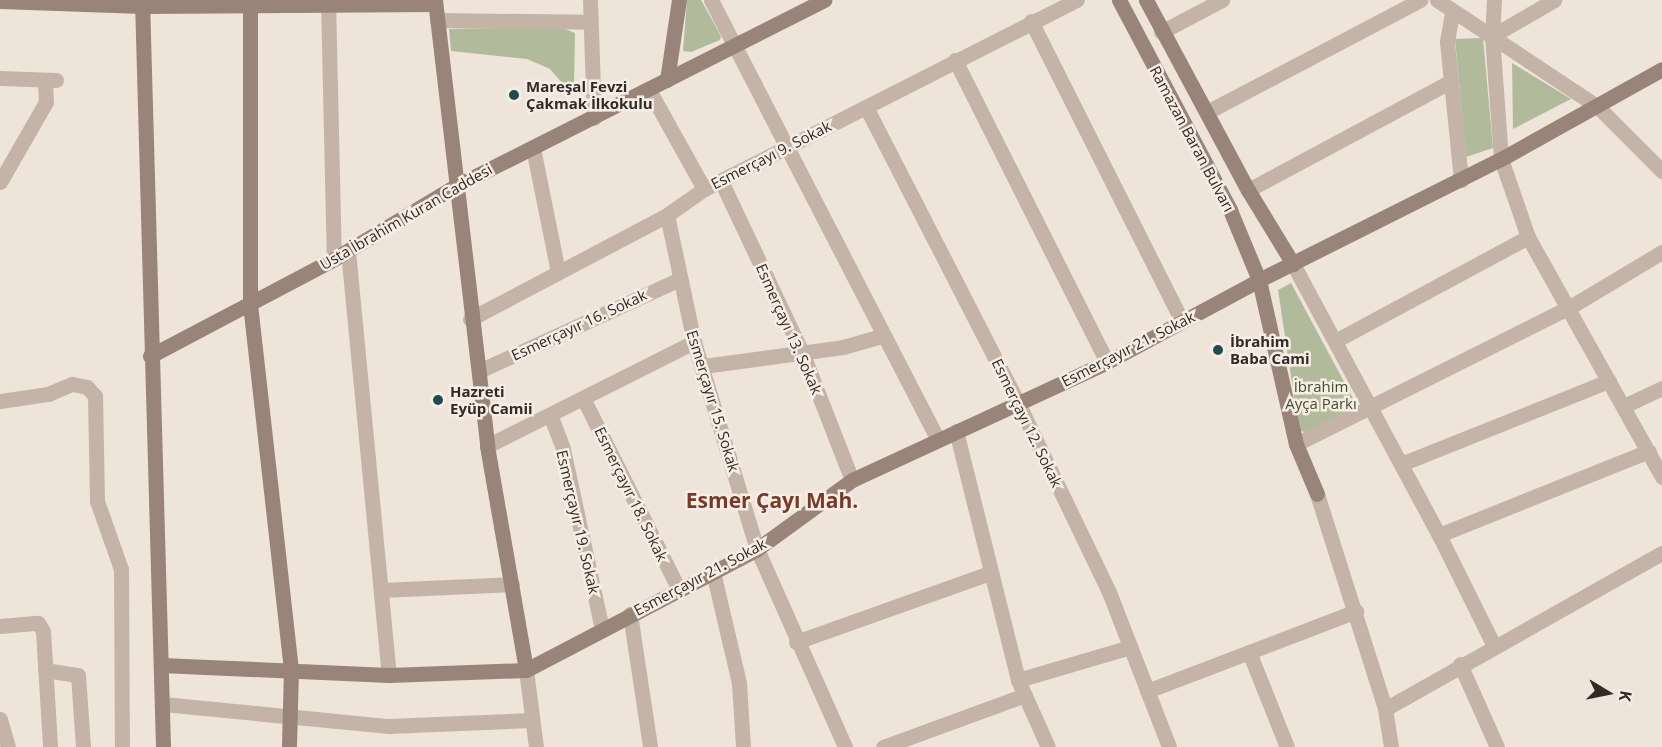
<!DOCTYPE html>
<html>
<head>
<meta charset="utf-8">
<style>
	body { margin:0 }
	#map { position:relative; width:1662px; height:747px; overflow:hidden; background:#eee4da; font-family:"Open Sans",sans-serif }
	div>[style] { position:absolute }
	.green>* { inset:0; background:#b1bb9c }
	.street>* { height:15px; margin:-7.5px; padding:0 7.5px; transform-origin:7.5px; border-radius:7.5px; background:#c4b4a7 }
	.secondary>* { height:15px; margin:-7.5px; padding:0 7.5px; transform-origin:7.5px; border-radius:7.5px; background:#988479 }
	.dots>* { width:16px; height:16px; translate:-50% -50%; box-sizing:border-box; border:3px solid #f6eee5; border-radius:50% }
	span { translate:-50% -50%; white-space:nowrap; text-align:center; line-height:1.15; -webkit-text-stroke:5px #f6eee5; paint-order:stroke }
	.poi-label { font-size:15px; color:#322a27; font-weight:700 }
	.left { translate:0 -50%; text-align:left }
	.street-label { font-size:15px; color:#322a27 }
	.park-label { font-size:15px; color:#424d2e }
	.district-label { font-size:21px; color:#773a29; font-weight:700 }
	.north { position:absolute; left:1578px; top:663px; width:60px; height:60px; -webkit-text-stroke:4px #f6eee5; paint-order:stroke; rotate:100deg; font-size:16px; font-weight:700; line-height:24px; text-align:center; color:#322a27 }
	.north::after { content:''; display:block; margin:auto; width:21px; height:27px; background:#322a27; clip-path:polygon(50% 0,100% 100%,50% 72%,0 100%) }
</style>
</head>
<body>
<div id="map">
	<div class="green">
		<i style="clip-path:polygon(687px 0,701px 0,721px 36px,720px 40px,691px 52px,683px 51px)"></i>
		<i style="clip-path:polygon(560px 27px,575px 33px,574px 82px,563px 84px,550px 69px,527px 59px,451px 51px,449px 29px)"></i>
		<i style="clip-path:polygon(1483px 38px,1493px 148px,1466px 157px,1455px 39px)"></i>
		<i style="clip-path:polygon(1512px 63px,1571px 99px,1513px 129px)"></i>
		<i style="clip-path:polygon(1291px 283px,1355px 402px,1353px 408px,1305px 433px,1299px 429px,1278px 290px)"></i>
	</div>
	<div class="street">
		<i style="left:328px;top:0;width:259px;rotate:88.7deg"></i>
		<i style="left:590px;top:0;width:118px;rotate:88.1deg"></i>
		<i style="left:711px;top:0;width:493px;rotate:62.7deg"></i>
		<i style="left:1437px;top:0;width:193px;rotate:33.6deg"></i>
		<i style="left:1598px;top:107px;width:91px;rotate:45deg"></i>
		<i style="left:1494px;top:0;width:36px;rotate:93deg"></i>
		<i style="left:1492px;top:36px;width:123px;rotate:85.8deg"></i>
		<i style="left:1501px;top:159px;width:83px;rotate:70.9deg"></i>
		<i style="left:1528px;top:237px;width:275px;rotate:60.8deg"></i>
		<i style="left:1452px;top:13px;width:29px;rotate:100deg"></i>
		<i style="left:1447px;top:42px;width:139px;rotate:84.2deg"></i>
		<i style="left:437px;top:20px;width:153px;rotate:0.7deg"></i>
		<i style="left:1031px;top:21px;width:336px;rotate:63.3deg"></i>
		<i style="left:1161px;top:32px;width:69px;rotate:-27.7deg"></i>
		<i style="left:1492px;top:36px;width:72px;rotate:-30.1deg"></i>
		<i style="left:955px;top:60px;width:338px;rotate:63.3deg"></i>
		<i style="left:0;top:78px;width:56px;rotate:2deg"></i>
		<i style="left:649px;top:90px;width:113px;rotate:60.9deg"></i>
		<i style="left:866px;top:107px;width:335px;rotate:62.8deg"></i>
		<i style="left:1019px;top:405px;width:208px;rotate:64.3deg"></i>
		<i style="left:1109px;top:592px;width:166px;rotate:68.8deg"></i>
		<i style="left:1207px;top:112px;width:241px;rotate:-27.7deg"></i>
		<i style="left:533px;top:148px;width:126px;rotate:78.6deg"></i>
		<i style="left:721px;top:181px;width:189px;rotate:64.7deg"></i>
		<i style="left:802px;top:352px;width:137px;rotate:68.7deg"></i>
		<i style="left:0;top:182px;width:92px;rotate:-60.1deg"></i>
		<i style="left:46px;top:102px;width:22px;rotate:-93deg"></i>
		<i style="left:1248px;top:190px;width:230px;rotate:-28.2deg"></i>
		<i style="left:667px;top:215px;width:130px;rotate:78deg"></i>
		<i style="left:694px;top:342px;width:216px;rotate:73.1deg"></i>
		<i style="left:757px;top:549px;width:217px;rotate:66deg"></i>
		<i style="left:348px;top:251px;width:426px;rotate:84.5deg"></i>
		<i style="left:1293px;top:264px;width:308px;rotate:61.7deg"></i>
		<i style="left:1439px;top:535px;width:124px;rotate:63.6deg"></i>
		<i style="left:470px;top:319px;width:223px;rotate:-27.8deg"></i>
		<i style="left:667px;top:215px;width:45px;rotate:-35.1deg"></i>
		<i style="left:704px;top:189px;width:418px;rotate:-26.9deg"></i>
		<i style="left:1335px;top:341px;width:219px;rotate:-28.3deg"></i>
		<i style="left:703px;top:366px;width:141px;rotate:-7.7deg"></i>
		<i style="left:843px;top:347px;width:40px;rotate:-16deg"></i>
		<i style="left:479px;top:371px;width:221px;rotate:-24.6deg"></i>
		<i style="left:583px;top:398px;width:215px;rotate:63.4deg"></i>
		<i style="left:0;top:401px;width:49px;rotate:-8.3deg"></i>
		<i style="left:48px;top:394px;width:26px;rotate:-23deg"></i>
		<i style="left:72px;top:384px;width:15px;rotate:11deg"></i>
		<i style="left:87px;top:387px;width:12px;rotate:48deg"></i>
		<i style="left:95px;top:396px;width:105px;rotate:88.9deg"></i>
		<i style="left:97px;top:501px;width:72px;rotate:70.6deg"></i>
		<i style="left:121px;top:569px;width:178px;rotate:89.7deg"></i>
		<i style="left:1624px;top:406px;width:42px;rotate:-25.3deg"></i>
		<i style="left:551px;top:417px;width:34px;rotate:69deg"></i>
		<i style="left:563px;top:449px;width:184px;rotate:77.8deg"></i>
		<i style="left:956px;top:431px;width:257px;rotate:76deg"></i>
		<i style="left:1018px;top:680px;width:73px;rotate:65.9deg"></i>
		<i style="left:1296px;top:444px;width:306px;rotate:-26.6deg"></i>
		<i style="left:1570px;top:307px;width:107px;rotate:-30.9deg"></i>
		<i style="left:487px;top:446px;width:232px;rotate:-26.7deg"></i>
		<i style="left:1401px;top:464px;width:224px;rotate:-21.8deg"></i>
		<i style="left:1317px;top:494px;width:225px;rotate:72.4deg"></i>
		<i style="left:1385px;top:709px;width:38px;rotate:81deg"></i>
		<i style="left:1439px;top:535px;width:226px;rotate:-21.8deg"></i>
		<i style="left:713px;top:572px;width:114px;rotate:76.8deg"></i>
		<i style="left:739px;top:683px;width:64px;rotate:86.4deg"></i>
		<i style="left:381px;top:590px;width:131px;rotate:-2.6deg"></i>
		<i style="left:630px;top:614px;width:134px;rotate:81.4deg"></i>
		<i style="left:0;top:626px;width:38px;rotate:-5deg"></i>
		<i style="left:38px;top:623px;width:9px;rotate:58deg"></i>
		<i style="left:43px;top:631px;width:116px;rotate:86.5deg"></i>
		<i style="left:796px;top:642px;width:206px;rotate:-19.6deg"></i>
		<i style="left:1249px;top:652px;width:102px;rotate:68.2deg"></i>
		<i style="left:1460px;top:664px;width:91px;rotate:66deg"></i>
		<i style="left:45px;top:670px;width:33px;rotate:9deg"></i>
		<i style="left:78px;top:675px;width:72px;rotate:86deg"></i>
		<i style="left:526px;top:670px;width:78px;rotate:82.6deg"></i>
		<i style="left:1018px;top:680px;width:117px;rotate:-16.4deg"></i>
		<i style="left:1147px;top:691px;width:224px;rotate:-20.9deg"></i>
		<i style="left:163px;top:704px;width:227px;rotate:5.6deg"></i>
		<i style="left:389px;top:726px;width:143px;rotate:-2.4deg"></i>
		<i style="left:1385px;top:709px;width:318px;rotate:-29.4deg"></i>
		<i style="left:0;top:719px;width:29px;rotate:74deg"></i>
		<i style="left:883px;top:747px;width:151px;rotate:-20.1deg"></i>
	</div>
	<div class="secondary">
		<i style="left:142px;top:0;width:747px;rotate:88.39deg"></i>
		<i style="left:250px;top:0;width:304px;rotate:90deg"></i>
		<i style="left:250px;top:304px;width:367px;rotate:83.6deg"></i>
		<i style="left:291px;top:669px;width:78px;rotate:91.5deg"></i>
		<i style="left:435px;top:0;width:449px;rotate:83.3deg"></i>
		<i style="left:487px;top:446px;width:227px;rotate:80.1deg"></i>
		<i style="left:1119px;top:0;width:238px;rotate:62.1deg"></i>
		<i style="left:1230px;top:210px;width:76px;rotate:67.5deg"></i>
		<i style="left:1259px;top:280px;width:168px;rotate:77.3deg"></i>
		<i style="left:1296px;top:444px;width:54px;rotate:67.2deg"></i>
		<i style="left:1146px;top:0;width:216px;rotate:61.8deg"></i>
		<i style="left:1248px;top:190px;width:87px;rotate:58.7deg"></i>
		<i style="left:0;top:1px;width:142px;rotate:2deg"></i>
		<i style="left:142px;top:6px;width:293px;rotate:-0.4deg"></i>
		<i style="left:667px;top:80px;width:81px;rotate:-81.5deg"></i>
		<i style="left:150px;top:356px;width:208px;rotate:-27.8deg"></i>
		<i style="left:334px;top:259px;width:140px;rotate:-31deg"></i>
		<i style="left:454px;top:187px;width:415px;rotate:-26.8deg"></i>
		<i style="left:161px;top:665px;width:228px;rotate:2.5deg"></i>
		<i style="left:389px;top:675px;width:137px;rotate:-2.1deg"></i>
		<i style="left:526px;top:670px;width:261px;rotate:-27.6deg"></i>
		<i style="left:757px;top:549px;width:117px;rotate:-36deg"></i>
		<i style="left:852px;top:480px;width:281px;rotate:-24.8deg"></i>
		<i style="left:1107px;top:362px;width:173px;rotate:-28.3deg"></i>
		<i style="left:1259px;top:280px;width:271px;rotate:-26.6deg"></i>
		<i style="left:1501px;top:159px;width:184px;rotate:-29.2deg"></i>
	</div>
	<div class="dots">
		<i style="left:514px;top:95px;background:#214c4e"></i>
		<i style="left:1218px;top:350px;background:#214c4e"></i>
		<i style="left:438px;top:400px;background:#214c4e"></i>
	</div>
	<div class="poi-label">
		<span class="left" style="left:526px;top:95px">Mareşal Fevzi<br>Çakmak İlkokulu</span>
		<span class="left" style="left:1230px;top:350px">İbrahim<br>Baba Cami</span>
		<span class="left" style="left:450px;top:400px">Hazreti<br>Eyüp Camii</span>
	</div>
	<div class="street-label">
		<span style="left:1192px;top:139px;rotate:62deg">Ramazan Baran Bulvarı</span>
		<span style="left:771px;top:155px;rotate:-27deg">Esmerçayı 9. Sokak</span>
		<span style="left:406px;top:217px;rotate:-30deg">Usta İbrahim Kuran Caddesi</span>
		<span style="left:579px;top:325px;rotate:-25deg">Esmerçayır 16. Sokak</span>
		<span style="left:789px;top:329px;rotate:66deg">Esmerçayı 13. Sokak</span>
		<span style="left:1128px;top:349px;rotate:-27deg">Esmerçayır 21. Sokak</span>
		<span style="left:713px;top:401px;rotate:73deg">Esmerçayır 15. Sokak</span>
		<span style="left:1027px;top:423px;rotate:64deg">Esmerçayı 12. Sokak</span>
		<span style="left:631px;top:494px;rotate:64deg">Esmerçayır 18. Sokak</span>
		<span style="left:578px;top:522px;rotate:77deg">Esmerçayır 19. Sokak</span>
		<span style="left:700px;top:577px;rotate:-28deg">Esmerçayır 21. Sokak</span>
	</div>
	<div class="park-label">
		<span style="left:1321px;top:395px">İbrahim<br>Ayça Parkı</span>
	</div>
	<div class="district-label">
		<span style="left:772px;top:500px">Esmer Çayı Mah.</span>
	</div>
	<div class="north">K</div>
</div>
</body>
</html>
